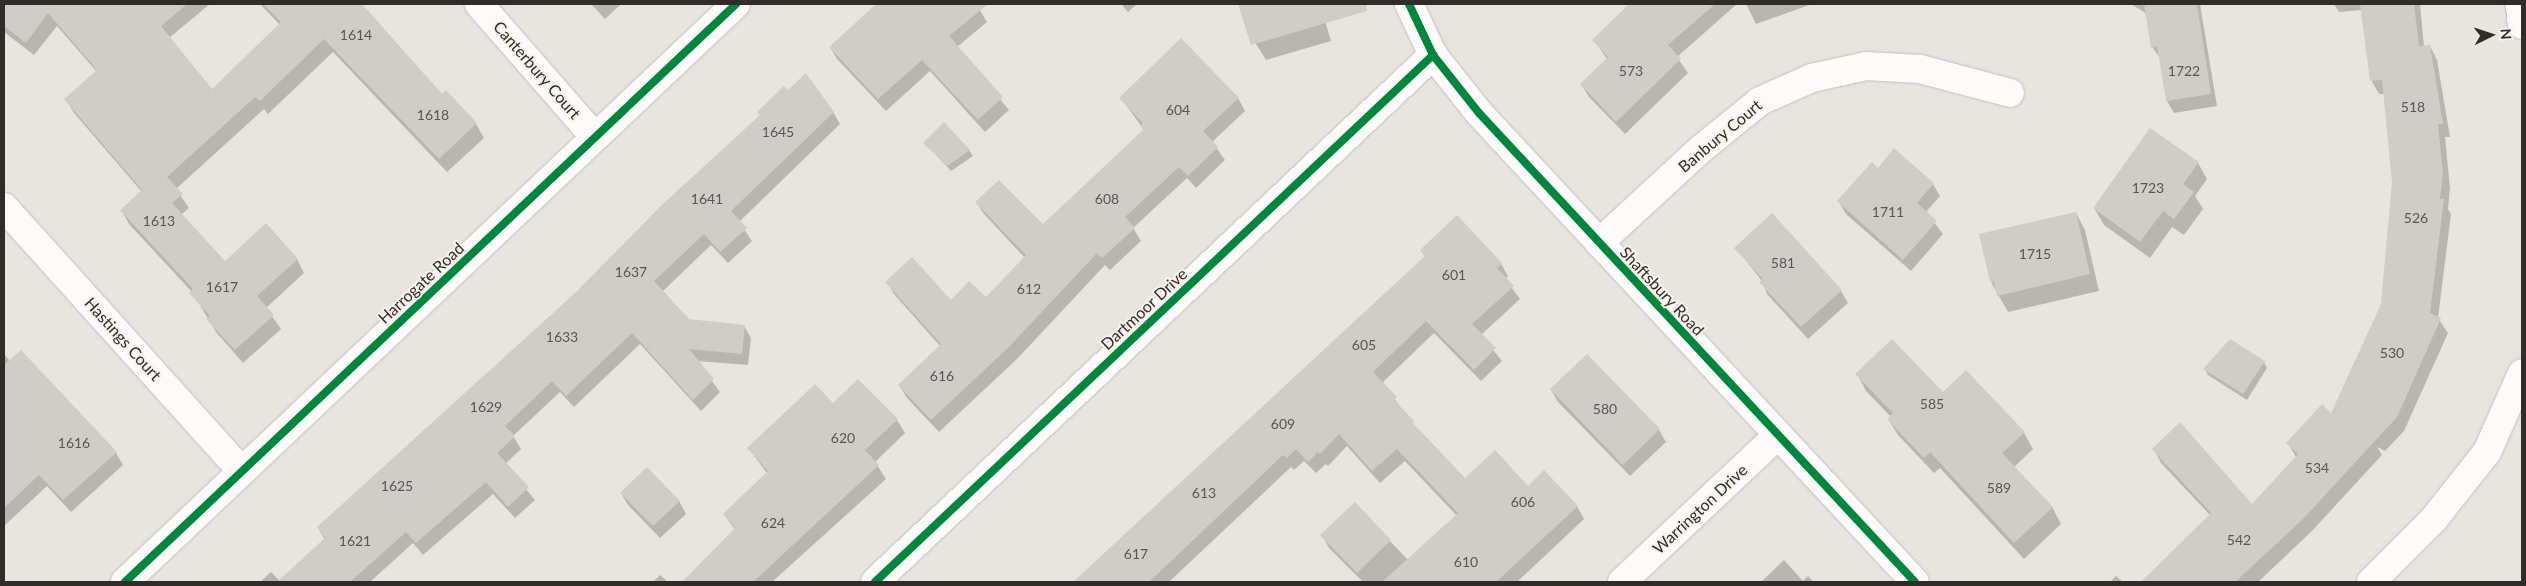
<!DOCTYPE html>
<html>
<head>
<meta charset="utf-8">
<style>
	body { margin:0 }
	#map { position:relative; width:2526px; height:586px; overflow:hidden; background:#e8e4de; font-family:Lato,sans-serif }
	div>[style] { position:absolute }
	.shadow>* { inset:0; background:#0003 }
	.building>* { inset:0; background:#d0cdc9 }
	.roads { filter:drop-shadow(0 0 1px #c4c1bd) drop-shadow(0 0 1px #c4c1bd) }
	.street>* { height:28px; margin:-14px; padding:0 14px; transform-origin:14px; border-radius:14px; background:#fcfbfa }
	.cycleway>* { height:8px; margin:-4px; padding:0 4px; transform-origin:4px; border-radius:4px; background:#00873e }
	span { translate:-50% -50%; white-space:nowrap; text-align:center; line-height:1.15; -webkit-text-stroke:4px #f9f2e8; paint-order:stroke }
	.number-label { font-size:14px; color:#595653 }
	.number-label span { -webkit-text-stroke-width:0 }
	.street-label { font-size:16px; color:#2f2c29 }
	.frame { position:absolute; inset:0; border:5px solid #2f2c29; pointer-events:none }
	.north { position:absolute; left:2466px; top:10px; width:50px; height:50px; -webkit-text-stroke:4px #f9f2e8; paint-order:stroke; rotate:86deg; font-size:14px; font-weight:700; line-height:20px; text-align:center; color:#2f2c29 }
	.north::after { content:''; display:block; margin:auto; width:18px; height:22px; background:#2f2c29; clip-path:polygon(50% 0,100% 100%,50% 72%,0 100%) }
</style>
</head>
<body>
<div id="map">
	<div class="shadow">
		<i style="clip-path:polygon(4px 4px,210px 4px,169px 38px,212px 91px,280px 25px,260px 4px,360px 4px,442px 96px,446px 91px,476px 124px,484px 138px,447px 172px,333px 52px,268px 114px,264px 109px,176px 189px,189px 208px,181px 215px,224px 262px,297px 259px,304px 273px,266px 308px,281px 329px,243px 363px,216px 332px,192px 292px,129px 224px,122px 211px,142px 192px,74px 113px,66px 99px,97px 72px,57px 26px,34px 55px,4px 32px)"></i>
		<i style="clip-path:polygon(591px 4px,621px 4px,605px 19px)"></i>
		<i style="clip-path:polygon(882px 4px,976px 4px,987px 22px,957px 47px,1009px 110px,985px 132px,930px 71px,886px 111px,837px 59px,830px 47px)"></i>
		<i style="clip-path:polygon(1121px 4px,1137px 4px,1128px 12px)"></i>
		<i style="clip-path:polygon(1243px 4px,1320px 4px,1331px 41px,1266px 60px,1256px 44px)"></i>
		<i style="clip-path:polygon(1641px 4px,1737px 4px,1677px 57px,1688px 73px,1625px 134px,1589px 97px,1581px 84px,1607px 59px,1594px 40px)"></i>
		<i style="clip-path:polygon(1746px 4px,1812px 4px,1756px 24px)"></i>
		<i style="clip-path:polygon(2131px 4px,2200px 4px,2217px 106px,2174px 113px,2167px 101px,2161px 59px,2152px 47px,2147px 14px)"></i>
		<i style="clip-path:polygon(2334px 4px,2420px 4px,2424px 46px,2430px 46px,2437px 60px,2450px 137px,2445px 137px,2450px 188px,2448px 209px,2451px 214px,2438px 318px,2448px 333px,2404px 431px,2385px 451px,2377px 447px,2382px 455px,2311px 532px,2258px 582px,2142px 582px,2210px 515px,2161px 463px,2154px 449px,2252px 506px,2296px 457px,2288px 443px,2332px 415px,2382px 304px,2394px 182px,2385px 94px,2379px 94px,2371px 80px,2362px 10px,2339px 12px)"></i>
		<i style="clip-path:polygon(788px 92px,833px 112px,840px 124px,739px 222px,752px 241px,728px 263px,711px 245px,662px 292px,689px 321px,744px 326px,751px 338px,748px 365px,697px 361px,720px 392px,701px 411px,640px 344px,574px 407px,560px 392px,513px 436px,521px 449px,505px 464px,535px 500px,515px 518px,493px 494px,423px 555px,413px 543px,370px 582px,260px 582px,271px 572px,280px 581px,325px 540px,318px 528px,575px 295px)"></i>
		<i style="clip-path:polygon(1121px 98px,1238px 98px,1245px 111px,1212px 142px,1225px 160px,1196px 188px,1187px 178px,1133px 228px,1141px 241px,1110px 270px,1105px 265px,1017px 359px,939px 432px,907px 398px,899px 385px,940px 346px,894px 294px,887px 282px,951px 302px,986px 299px,1025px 258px,984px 214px,976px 202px,1042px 226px,1144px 130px)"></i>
		<i style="clip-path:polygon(925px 143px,969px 150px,973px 156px,951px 171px)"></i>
		<i style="clip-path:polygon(2198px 163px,2207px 179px,2195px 196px,2203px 209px,2184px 235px,2172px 227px,2150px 258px,2104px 225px,2094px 208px)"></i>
		<i style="clip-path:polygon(1878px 169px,1933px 184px,1940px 196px,1926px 212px,1943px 234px,1911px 271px,1846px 214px,1839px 202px)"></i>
		<i style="clip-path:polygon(2076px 213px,2085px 230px,2099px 291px,2008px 312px,1991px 282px)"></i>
		<i style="clip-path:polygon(1736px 248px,1841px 291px,1848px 303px,1808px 339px,1767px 294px,1762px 281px)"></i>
		<i style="clip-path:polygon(1422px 251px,1501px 264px,1508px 276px,1505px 279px,1520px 299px,1481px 335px,1502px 361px,1481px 381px,1434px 333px,1382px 383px,1419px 431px,1465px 480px,1528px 488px,1577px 506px,1584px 519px,1517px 582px,1363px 582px,1329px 548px,1322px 535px,1355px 504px,1408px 560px,1457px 516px,1405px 461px,1380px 483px,1347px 446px,1328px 466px,1326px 464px,1316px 473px,1304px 461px,1294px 470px,1291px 467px,1169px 582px,1074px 582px,1425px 257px)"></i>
		<i style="clip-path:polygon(20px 352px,116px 453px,123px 465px,71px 512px,47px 486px,4px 526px,4px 448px,13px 439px,4px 429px,4px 354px,10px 361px)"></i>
		<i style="clip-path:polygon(2264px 362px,2267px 368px,2247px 400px,2208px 375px,2205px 369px)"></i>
		<i style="clip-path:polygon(1857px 374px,1943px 394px,2024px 433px,2033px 449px,2014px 467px,2052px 507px,2061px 524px,2024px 559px,1940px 468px,1934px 473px,1898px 435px,1888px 419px,1891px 417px,1866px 391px)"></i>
		<i style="clip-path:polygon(858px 381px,897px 420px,905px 433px,875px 462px,886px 479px,772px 582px,684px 582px,735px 530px,724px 514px,767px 473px,749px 449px,833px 404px)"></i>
		<i style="clip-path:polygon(1551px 390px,1659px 430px,1666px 442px,1630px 476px,1558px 402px)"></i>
		<i style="clip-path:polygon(621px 493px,679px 501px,686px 514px,660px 538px,628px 505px)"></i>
		<i style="clip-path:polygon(1784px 560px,1803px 581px,1808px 576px,1814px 582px,1761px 582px)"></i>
		<i style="clip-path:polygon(660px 575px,668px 582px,653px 582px)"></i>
		<i style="clip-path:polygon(2116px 576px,2123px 582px,2110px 582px)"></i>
	</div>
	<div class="building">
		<i style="clip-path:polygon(4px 4px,187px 4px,161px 26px,212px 89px,281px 22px,263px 4px,362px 4px,442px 94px,446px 90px,477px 123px,439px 159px,324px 39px,260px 101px,255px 97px,167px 177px,183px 194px,172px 203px,225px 261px,266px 223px,298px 259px,257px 296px,274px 315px,235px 350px,206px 319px,210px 316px,189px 293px,193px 289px,120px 210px,142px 190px,64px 99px,97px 70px,48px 13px,26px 43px,4px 26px)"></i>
		<i style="clip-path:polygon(876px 4px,988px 4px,949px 36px,1003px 97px,978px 120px,922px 60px,878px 99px,829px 47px)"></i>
		<i style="clip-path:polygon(1238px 4px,1366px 4px,1367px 11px,1251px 45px)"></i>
		<i style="clip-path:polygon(1629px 4px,1715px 4px,1668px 45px,1681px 59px,1616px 122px,1580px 84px,1608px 57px,1592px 40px)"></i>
		<i style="clip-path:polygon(2144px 4px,2197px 4px,2211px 94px,2166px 101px,2157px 46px,2151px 48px)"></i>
		<i style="clip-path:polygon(2360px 4px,2414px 4px,2419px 46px,2430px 45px,2443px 124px,2438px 124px,2443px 174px,2440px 199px,2444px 199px,2430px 313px,2441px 318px,2397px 417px,2303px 519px,2235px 582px,2141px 582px,2211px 513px,2152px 449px,2180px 422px,2252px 504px,2298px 454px,2286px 443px,2322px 404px,2331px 413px,2381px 304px,2392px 182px,2382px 80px,2370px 81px)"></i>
		<i style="clip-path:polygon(1181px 38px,1239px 98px,1203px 131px,1218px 147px,1188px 176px,1179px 167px,1125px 217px,1135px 228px,1102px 258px,1097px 253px,1010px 346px,931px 420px,898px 385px,941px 344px,885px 282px,912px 257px,951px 300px,969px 281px,986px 297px,1026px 255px,975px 202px,999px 180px,1043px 224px,1144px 129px,1140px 126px,1143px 123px,1119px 98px)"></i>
		<i style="clip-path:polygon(806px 73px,834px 112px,731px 211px,747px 228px,720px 252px,704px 234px,654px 281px,689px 319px,745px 325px,742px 354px,689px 349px,714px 379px,693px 400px,632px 333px,566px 396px,552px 381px,505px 426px,515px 436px,497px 453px,529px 487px,508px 507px,486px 482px,416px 543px,406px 532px,350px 582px,277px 582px,325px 538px,317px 527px,574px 294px,663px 204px,760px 115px,757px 112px,784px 86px,788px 90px)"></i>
		<i style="clip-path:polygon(944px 122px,970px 150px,947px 166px,923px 143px)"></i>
		<i style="clip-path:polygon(2150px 128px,2199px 162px,2183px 184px,2194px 192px,2174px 219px,2163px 211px,2140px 242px,2093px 208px)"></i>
		<i style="clip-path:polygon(1894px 148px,1934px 183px,1917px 203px,1937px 221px,1903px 260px,1837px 201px,1872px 162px,1878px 168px)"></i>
		<i style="clip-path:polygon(2076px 212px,2090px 274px,1997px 296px,1994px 281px,1990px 282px,1979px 234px)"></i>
		<i style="clip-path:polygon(1772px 213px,1842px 290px,1801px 327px,1759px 282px,1763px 279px,1734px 248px)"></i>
		<i style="clip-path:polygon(1457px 215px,1502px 263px,1497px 268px,1514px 286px,1472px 324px,1496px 348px,1474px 370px,1426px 321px,1373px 372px,1397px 397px,1394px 400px,1414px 421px,1413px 423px,1465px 478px,1495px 450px,1528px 486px,1544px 470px,1578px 506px,1496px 582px,1382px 582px,1458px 513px,1397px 449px,1372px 471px,1339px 434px,1320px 454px,1318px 452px,1308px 462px,1296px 449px,1287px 458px,1283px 455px,1149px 582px,1073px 582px,1425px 256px,1420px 250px)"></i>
		<i style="clip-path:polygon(1892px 339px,1943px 392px,1966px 370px,2025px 432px,2002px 453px,2053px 507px,2014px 543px,1930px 452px,1924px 458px,1887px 419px,1893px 413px,1855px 374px)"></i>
		<i style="clip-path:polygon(2230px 339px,2265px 361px,2243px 394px,2203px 369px)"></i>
		<i style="clip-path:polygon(21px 350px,117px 452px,63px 500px,39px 475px,4px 508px,4px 365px)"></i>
		<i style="clip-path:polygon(1587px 354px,1660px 429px,1623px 465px,1550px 389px)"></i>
		<i style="clip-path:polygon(858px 379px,898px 419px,865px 450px,879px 465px,753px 582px,682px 582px,735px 528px,723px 514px,768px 471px,747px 448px,815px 384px,833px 403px)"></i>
		<i style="clip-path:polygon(647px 467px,680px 501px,653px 526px,620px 493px)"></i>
		<i style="clip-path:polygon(1355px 502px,1391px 540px,1357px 573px,1320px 535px)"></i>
	</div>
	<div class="roads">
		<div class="street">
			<i style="left:479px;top:4px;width:176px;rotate:48.9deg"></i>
			<i style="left:1409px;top:4px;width:56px;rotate:64.8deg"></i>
			<i style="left:1433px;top:55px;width:74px;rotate:51.6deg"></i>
			<i style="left:1479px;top:113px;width:640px;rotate:47.09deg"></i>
			<i style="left:2520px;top:4px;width:21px;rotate:85deg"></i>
			<i style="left:4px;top:207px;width:355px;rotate:48deg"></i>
			<i style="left:1599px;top:243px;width:139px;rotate:-42.7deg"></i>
			<i style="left:1701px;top:149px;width:76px;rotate:-39.1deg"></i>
			<i style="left:1760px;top:101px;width:57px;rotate:-23.9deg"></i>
			<i style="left:1812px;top:78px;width:55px;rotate:-12.5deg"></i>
			<i style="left:1866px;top:66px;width:54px;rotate:3.2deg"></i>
			<i style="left:1920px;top:69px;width:93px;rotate:14.9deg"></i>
			<i style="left:125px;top:582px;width:841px;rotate:-43.41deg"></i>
			<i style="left:875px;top:582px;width:768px;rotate:-43.36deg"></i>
			<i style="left:1622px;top:582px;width:213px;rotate:-43.3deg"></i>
			<i style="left:2371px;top:582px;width:89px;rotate:-45deg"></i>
			<i style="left:2434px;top:519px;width:85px;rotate:-51.7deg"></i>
			<i style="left:2487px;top:452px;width:86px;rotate:-66.1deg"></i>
		</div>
	</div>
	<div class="cycleway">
		<i style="left:1409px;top:4px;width:56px;rotate:64.8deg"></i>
		<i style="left:1433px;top:55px;width:74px;rotate:51.6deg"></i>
		<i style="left:1479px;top:113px;width:640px;rotate:47.09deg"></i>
		<i style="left:125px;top:582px;width:841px;rotate:-43.41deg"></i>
		<i style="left:875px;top:582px;width:768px;rotate:-43.36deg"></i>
	</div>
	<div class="number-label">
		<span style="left:356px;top:35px">1614</span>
		<span style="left:1631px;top:71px">573</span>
		<span style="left:2184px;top:71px">1722</span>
		<span style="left:2413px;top:107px">518</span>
		<span style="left:1178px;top:110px">604</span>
		<span style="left:433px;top:115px">1618</span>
		<span style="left:778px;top:132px">1645</span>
		<span style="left:2148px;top:188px">1723</span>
		<span style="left:707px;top:199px">1641</span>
		<span style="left:1107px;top:199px">608</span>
		<span style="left:1888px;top:212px">1711</span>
		<span style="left:2416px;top:218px">526</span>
		<span style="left:159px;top:221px">1613</span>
		<span style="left:2035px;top:254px">1715</span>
		<span style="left:1783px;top:263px">581</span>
		<span style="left:631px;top:272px">1637</span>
		<span style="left:1454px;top:275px">601</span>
		<span style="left:222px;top:287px">1617</span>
		<span style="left:1029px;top:289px">612</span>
		<span style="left:562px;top:337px">1633</span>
		<span style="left:1364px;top:345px">605</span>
		<span style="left:2392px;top:353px">530</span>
		<span style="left:942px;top:376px">616</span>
		<span style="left:1932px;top:404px">585</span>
		<span style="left:486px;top:407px">1629</span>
		<span style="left:1605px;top:409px">580</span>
		<span style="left:1283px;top:424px">609</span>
		<span style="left:843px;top:438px">620</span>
		<span style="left:74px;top:443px">1616</span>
		<span style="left:2317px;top:468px">534</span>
		<span style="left:397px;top:486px">1625</span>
		<span style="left:1999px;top:488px">589</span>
		<span style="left:1204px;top:493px">613</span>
		<span style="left:1523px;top:502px">606</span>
		<span style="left:773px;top:523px">624</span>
		<span style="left:2239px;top:540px">542</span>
		<span style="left:355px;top:541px">1621</span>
		<span style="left:1136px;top:554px">617</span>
		<span style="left:1466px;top:562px">610</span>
	</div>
	<div class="street-label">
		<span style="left:537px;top:70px;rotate:49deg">Canterbury Court</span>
		<span style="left:1720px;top:136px;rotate:-40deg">Banbury Court</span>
		<span style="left:421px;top:283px;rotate:-43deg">Harrogate Road</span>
		<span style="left:1662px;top:291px;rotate:47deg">Shaftsbury Road</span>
		<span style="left:1144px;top:309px;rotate:-43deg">Dartmoor Drive</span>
		<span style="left:123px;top:339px;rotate:48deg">Hastings Court</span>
		<span style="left:1700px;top:509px;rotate:-43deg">Warrington Drive</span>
	</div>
	<div class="frame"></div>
	<div class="north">N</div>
</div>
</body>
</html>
